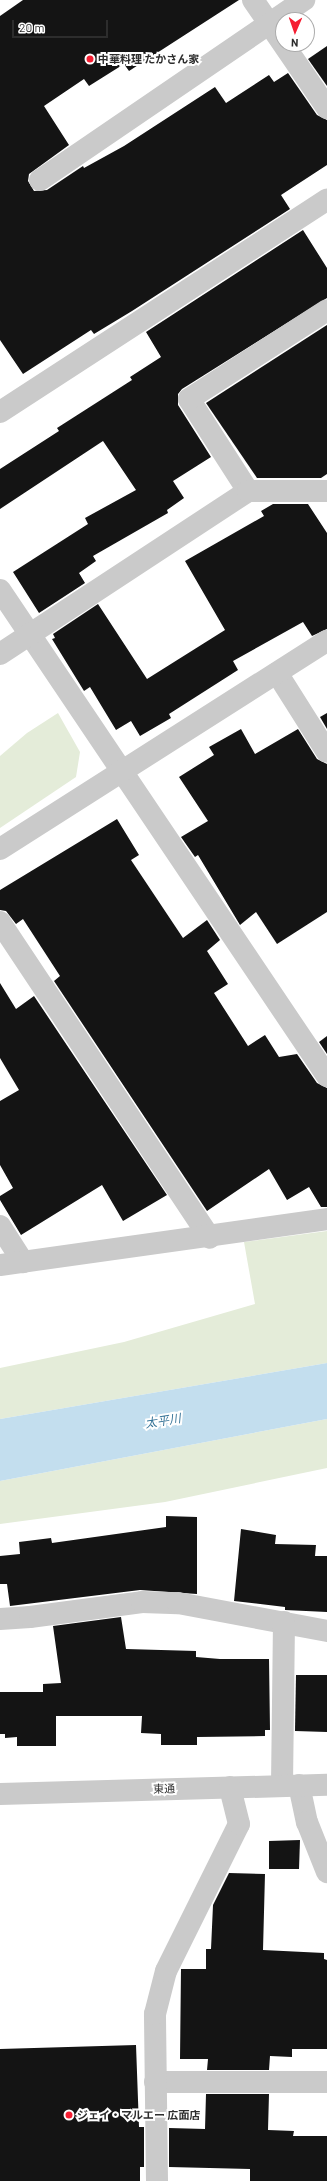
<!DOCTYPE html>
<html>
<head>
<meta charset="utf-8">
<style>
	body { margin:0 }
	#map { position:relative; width:327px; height:2181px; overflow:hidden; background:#fff; font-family:Barlow,"Noto Sans JP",sans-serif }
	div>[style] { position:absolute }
	.green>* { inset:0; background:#e4ecd9 }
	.water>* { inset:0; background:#c3deee }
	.building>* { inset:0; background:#141414 }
	.minor>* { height:22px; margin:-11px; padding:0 11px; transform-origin:11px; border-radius:11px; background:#cacaca }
	.dots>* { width:11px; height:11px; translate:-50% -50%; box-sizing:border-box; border:2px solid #fff; border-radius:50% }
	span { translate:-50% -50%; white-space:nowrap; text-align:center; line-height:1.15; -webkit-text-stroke:4px #fff; paint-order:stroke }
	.poi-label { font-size:11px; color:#2d2d2d; font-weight:700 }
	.left { translate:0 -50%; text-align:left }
	.street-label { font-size:11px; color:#2d2d2d }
	.water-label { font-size:12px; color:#347296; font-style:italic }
	.north { position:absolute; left:275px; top:12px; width:40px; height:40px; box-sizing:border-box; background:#fff; border:1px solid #ababab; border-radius:50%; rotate:182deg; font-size:11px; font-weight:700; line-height:16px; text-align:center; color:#2d2d2d }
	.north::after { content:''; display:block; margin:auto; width:14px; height:18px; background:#f51e32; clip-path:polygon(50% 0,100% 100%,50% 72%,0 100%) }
	.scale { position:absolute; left:12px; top:20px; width:96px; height:18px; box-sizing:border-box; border:2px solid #2d2d2d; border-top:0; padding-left:5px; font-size:12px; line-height:14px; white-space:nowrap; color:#2d2d2d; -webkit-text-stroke:3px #fff; paint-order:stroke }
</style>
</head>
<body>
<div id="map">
	<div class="green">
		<i style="clip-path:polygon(58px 713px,80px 752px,76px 777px,0 828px,0 756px,27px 733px)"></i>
		<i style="clip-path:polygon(327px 1231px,327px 1363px,0 1419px,0 1368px,124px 1342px,255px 1304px,244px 1242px)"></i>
		<i style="clip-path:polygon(327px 1419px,327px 1468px,165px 1502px,0 1524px,0 1481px)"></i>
	</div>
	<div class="water">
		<i style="clip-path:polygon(327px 1363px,327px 1419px,0 1481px,0 1419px)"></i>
	</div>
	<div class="building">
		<i style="clip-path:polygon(23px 0,239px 0,129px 71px,124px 64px,89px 86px,84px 79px,44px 106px,69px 145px,29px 174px,28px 181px,34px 191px,47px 190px,83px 166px,84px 168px,124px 146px,215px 87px,226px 103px,269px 75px,274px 82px,288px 73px,317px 115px,327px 120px,327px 165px,281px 195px,290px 209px,132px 311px,94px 334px,91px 330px,23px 374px,0 340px,0 16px)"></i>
		<i style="clip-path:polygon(327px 46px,327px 86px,308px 59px)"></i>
		<i style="clip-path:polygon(303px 230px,327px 268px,327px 298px,182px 389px,178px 394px,178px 405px,211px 457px,173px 481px,184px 498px,167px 510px,168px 513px,93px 556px,96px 561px,79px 573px,85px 583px,39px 613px,13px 572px,88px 524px,85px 518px,136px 490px,103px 441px,0 509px,0 469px,59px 431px,57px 428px,132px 380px,130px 377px,161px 357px,146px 332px)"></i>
		<i style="clip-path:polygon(327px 325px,327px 474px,321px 478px,257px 478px,206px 403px)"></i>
		<i style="clip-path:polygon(273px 504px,308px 504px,327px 533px,327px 629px,312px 636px,303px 622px,233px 661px,238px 670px,169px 714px,171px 718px,140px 736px,131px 721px,116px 730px,90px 687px,84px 691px,52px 639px,55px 638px,53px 634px,98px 604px,147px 679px,225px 630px,185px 561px,264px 516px,261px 511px)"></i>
		<i style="clip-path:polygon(327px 713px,327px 729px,320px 717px)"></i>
		<i style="clip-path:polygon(241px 729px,255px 754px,298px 729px,317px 759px,327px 764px,327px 912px,277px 944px,256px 912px,240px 925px,198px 855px,195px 857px,181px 837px,208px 821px,179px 777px,214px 755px,209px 747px)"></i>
		<i style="clip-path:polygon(117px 819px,139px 855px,131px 860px,183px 938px,207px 920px,220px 940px,207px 951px,228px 984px,214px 993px,248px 1046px,265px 1035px,279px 1057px,297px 1054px,317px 1083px,327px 1088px,327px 1207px,321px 1207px,309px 1187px,287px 1200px,269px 1169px,207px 1211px,54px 981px,60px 976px,23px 919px,16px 924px,6px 911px,0 910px,0 890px)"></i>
		<i style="clip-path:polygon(0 983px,16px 1009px,34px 996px,167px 1195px,123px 1221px,102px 1185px,21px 1235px,0 1200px,0 1196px,13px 1188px,0 1165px,0 1101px,19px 1090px,0 1058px)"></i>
		<i style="clip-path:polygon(327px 1036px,327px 1054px,319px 1042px)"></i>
		<i style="clip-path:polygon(166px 1516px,197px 1517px,197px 1594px,140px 1590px,10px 1606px,7px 1584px,0 1584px,0 1556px,20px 1554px,19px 1542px,51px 1538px,52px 1543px,166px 1527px)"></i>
		<i style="clip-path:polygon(241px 1529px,276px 1535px,275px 1544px,316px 1545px,315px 1556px,327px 1556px,327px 1612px,285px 1610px,285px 1607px,234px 1601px)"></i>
		<i style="clip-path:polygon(121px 1617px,126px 1649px,196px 1651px,196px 1657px,220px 1659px,269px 1659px,270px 1730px,265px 1730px,265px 1736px,197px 1737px,197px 1745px,161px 1745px,161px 1734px,141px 1733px,142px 1716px,56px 1716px,56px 1746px,17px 1746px,17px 1737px,5px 1738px,5px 1734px,0 1734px,0 1692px,43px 1692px,43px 1684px,61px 1683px,53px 1626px)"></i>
		<i style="clip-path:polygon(296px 1675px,327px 1675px,327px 1732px,295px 1731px)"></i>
		<i style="clip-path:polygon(300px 1840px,299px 1869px,269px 1869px,269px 1841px)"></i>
		<i style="clip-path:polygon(229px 1873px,265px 1874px,263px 1950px,324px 1953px,324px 1959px,327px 1960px,327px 2049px,292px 2049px,292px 2057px,270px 2056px,269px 2070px,207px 2070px,208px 2059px,180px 2059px,181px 1969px,206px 1969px,206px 1949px,211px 1949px,213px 1905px)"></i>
		<i style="clip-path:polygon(136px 2045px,139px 2127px,144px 2127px,144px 2167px,140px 2167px,140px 2181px,0 2181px,0 2049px)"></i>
		<i style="clip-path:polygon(206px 2094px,269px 2094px,268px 2130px,294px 2131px,293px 2136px,327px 2136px,327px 2181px,250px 2181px,250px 2169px,169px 2167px,169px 2128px,205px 2129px)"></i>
	</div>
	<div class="minor">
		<i style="left:253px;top:0;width:131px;rotate:55.6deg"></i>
		<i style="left:40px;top:180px;width:320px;rotate:-34.3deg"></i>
		<i style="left:0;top:412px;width:390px;rotate:-33deg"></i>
		<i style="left:248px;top:491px;width:109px;rotate:-122.7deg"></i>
		<i style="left:189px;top:399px;width:164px;rotate:-32.8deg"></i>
		<i style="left:0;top:590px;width:586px;rotate:56.07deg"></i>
		<i style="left:0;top:654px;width:297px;rotate:-33.3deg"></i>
		<i style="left:248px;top:491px;width:79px"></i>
		<i style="left:277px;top:673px;width:93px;rotate:57.7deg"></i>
		<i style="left:0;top:849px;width:388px;rotate:-32.5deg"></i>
		<i style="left:0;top:922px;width:379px;rotate:56.4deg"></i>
		<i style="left:0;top:1226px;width:43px;rotate:57.4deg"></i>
		<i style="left:0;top:1265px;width:330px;rotate:-8deg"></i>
		<i style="left:0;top:1619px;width:30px;rotate:-4deg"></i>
		<i style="left:30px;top:1617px;width:113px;rotate:-7.6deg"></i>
		<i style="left:142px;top:1602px;width:36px;rotate:2deg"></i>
		<i style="left:178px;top:1603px;width:152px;rotate:10.6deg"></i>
		<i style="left:282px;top:1785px;width:163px;rotate:-89.3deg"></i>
		<i style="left:299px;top:1785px;width:38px;rotate:78deg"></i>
		<i style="left:307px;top:1822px;width:54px;rotate:68.2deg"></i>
		<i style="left:0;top:1794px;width:327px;rotate:-1.6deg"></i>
		<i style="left:155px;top:2082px;width:172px"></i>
		<i style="left:157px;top:2181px;width:167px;rotate:-90.7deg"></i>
		<i style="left:155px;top:2014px;width:44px;rotate:-75.7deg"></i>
		<i style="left:166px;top:1971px;width:164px;rotate:-63.6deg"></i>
		<i style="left:239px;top:1824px;width:38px;rotate:-104deg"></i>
	</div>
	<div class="dots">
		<i style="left:90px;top:59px;background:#f51e32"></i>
		<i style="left:69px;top:2115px;background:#f51e32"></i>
	</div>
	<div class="poi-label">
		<span class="left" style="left:98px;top:59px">中華料理 たかさん家</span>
		<span class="left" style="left:77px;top:2115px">ジェイ・マルエー 広面店</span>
	</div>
	<div class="street-label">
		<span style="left:164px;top:1789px;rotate:-2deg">東通</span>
	</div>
	<div class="water-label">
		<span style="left:163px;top:1421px;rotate:-9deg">太平川</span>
	</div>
	<div class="north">N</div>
	<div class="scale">20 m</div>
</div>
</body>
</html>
